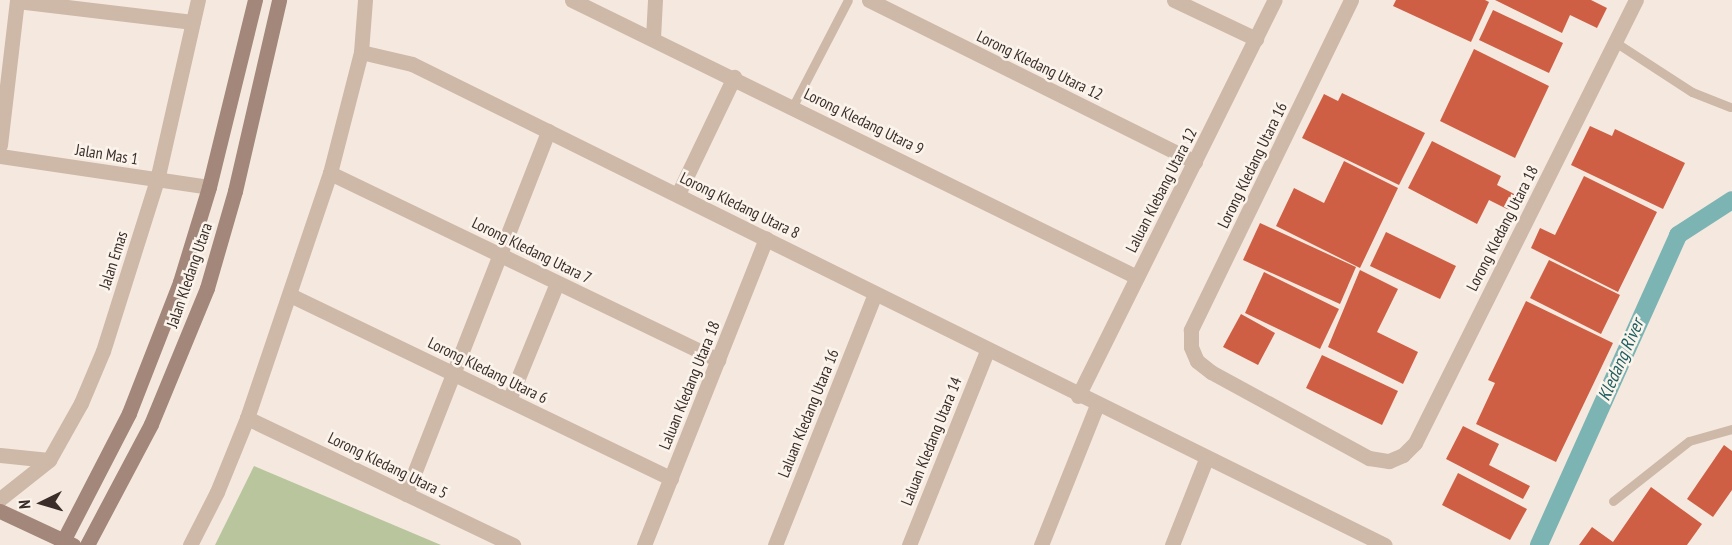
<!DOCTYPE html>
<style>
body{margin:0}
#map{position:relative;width:1732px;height:545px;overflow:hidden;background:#f5e9df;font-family:"PT Sans Narrow",sans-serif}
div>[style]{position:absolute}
.green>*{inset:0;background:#b9c59d}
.canal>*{height:18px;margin:-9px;padding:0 9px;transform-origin:9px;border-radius:9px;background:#7cb4b4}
.building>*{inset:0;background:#ce5f44}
.lane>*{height:9px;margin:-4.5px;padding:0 4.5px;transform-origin:4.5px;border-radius:4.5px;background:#ceb9a9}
.street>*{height:15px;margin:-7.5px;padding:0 7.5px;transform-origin:7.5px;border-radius:7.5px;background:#ceb9a9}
.secondary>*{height:15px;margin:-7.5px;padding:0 7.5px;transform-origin:7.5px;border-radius:7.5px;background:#a2877a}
span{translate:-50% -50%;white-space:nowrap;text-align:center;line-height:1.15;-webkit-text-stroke:5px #fbf4ec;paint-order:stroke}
.street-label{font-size:16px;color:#3b2e2a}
.water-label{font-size:18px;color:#1c5e60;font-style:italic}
.north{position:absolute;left:12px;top:473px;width:60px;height:60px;-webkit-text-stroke:4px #fbf4ec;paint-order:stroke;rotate:265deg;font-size:16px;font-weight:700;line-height:24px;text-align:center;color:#3b2e2a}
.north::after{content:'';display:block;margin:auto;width:21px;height:27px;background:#3b2e2a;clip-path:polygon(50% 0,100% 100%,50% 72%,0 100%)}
</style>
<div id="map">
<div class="green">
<div style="clip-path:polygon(254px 466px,441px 545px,215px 545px)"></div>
</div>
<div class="canal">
<div style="left:1539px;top:545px;width:340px;rotate:-65.8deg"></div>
<div style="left:1678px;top:235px;width:64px;rotate:-32.9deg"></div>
</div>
<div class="building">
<div style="clip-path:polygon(1396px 0,1485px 0,1489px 2px,1471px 42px,1393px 6px)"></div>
<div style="clip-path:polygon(1495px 0,1591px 0,1607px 8px,1597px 28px,1570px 15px,1562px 33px)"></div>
<div style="clip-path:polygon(1493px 10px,1563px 43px,1549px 73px,1479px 40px)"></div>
<div style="clip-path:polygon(1474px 49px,1549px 86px,1515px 158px,1440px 121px)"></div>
<div style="clip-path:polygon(1342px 93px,1425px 133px,1399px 185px,1302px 138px,1324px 94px,1338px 101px)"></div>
<div style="clip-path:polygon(1590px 126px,1612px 136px,1615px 129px,1685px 163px,1663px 209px,1571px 165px)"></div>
<div style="clip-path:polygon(1432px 141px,1501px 176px,1497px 185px,1516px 195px,1509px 210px,1489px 200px,1477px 224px,1408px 188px)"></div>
<div style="clip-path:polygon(1344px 161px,1398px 188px,1360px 268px,1276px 226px,1294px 188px,1324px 203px)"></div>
<div style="clip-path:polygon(1584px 176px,1657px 212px,1618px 292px,1531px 248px,1540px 228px,1555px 235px)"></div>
<div style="clip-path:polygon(1260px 223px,1356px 267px,1340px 304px,1243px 260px)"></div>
<div style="clip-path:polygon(1386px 232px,1456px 266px,1440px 299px,1370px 266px)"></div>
<div style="clip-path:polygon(1549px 260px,1620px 295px,1601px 334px,1530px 298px)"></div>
<div style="clip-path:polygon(1360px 270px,1398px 289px,1377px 332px,1418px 352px,1403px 384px,1328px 347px)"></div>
<div style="clip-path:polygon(1264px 272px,1339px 309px,1320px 349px,1245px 313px)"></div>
<div style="clip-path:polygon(1526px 301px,1613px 343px,1556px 462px,1476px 424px,1495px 383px,1488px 380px)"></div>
<div style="clip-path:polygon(1241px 314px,1275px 333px,1258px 365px,1223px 347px)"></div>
<div style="clip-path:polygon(1322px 355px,1398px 391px,1382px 425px,1306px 388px)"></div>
<div style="clip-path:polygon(1463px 426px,1499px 444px,1489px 465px,1530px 486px,1523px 499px,1446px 459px)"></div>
<div style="clip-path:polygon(1724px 445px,1732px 451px,1732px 490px,1713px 517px,1687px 499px)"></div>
<div style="clip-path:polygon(1458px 473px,1527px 509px,1510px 540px,1442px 505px)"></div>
<div style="clip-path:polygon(1651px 487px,1702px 524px,1687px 545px,1579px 545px,1592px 527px,1613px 542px)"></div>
</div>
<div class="lane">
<div style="left:1615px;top:42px;width:92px;rotate:33deg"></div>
<div style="left:1692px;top:92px;width:41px;rotate:21.5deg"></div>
<div style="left:793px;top:106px;width:119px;rotate:-62.6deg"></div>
<div style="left:1613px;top:501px;width:97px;rotate:-38.3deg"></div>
<div style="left:1689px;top:441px;width:45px;rotate:-15.6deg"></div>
</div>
<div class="street">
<div style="left:572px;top:0;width:629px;rotate:26.12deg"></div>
<div style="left:869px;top:0;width:364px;rotate:26.4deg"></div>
<div style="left:1174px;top:0;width:91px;rotate:25.4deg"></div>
<div style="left:1351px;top:0;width:367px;rotate:115.9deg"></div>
<div style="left:1191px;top:330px;width:17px;rotate:90deg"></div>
<div style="left:1191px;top:347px;width:15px;rotate:67deg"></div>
<div style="left:1197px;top:361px;width:18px;rotate:38deg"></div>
<div style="left:1211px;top:372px;width:180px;rotate:28.6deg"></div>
<div style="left:1369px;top:458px;width:20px;rotate:9deg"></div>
<div style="left:1389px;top:461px;width:15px;rotate:-23deg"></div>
<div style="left:1403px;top:455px;width:17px;rotate:-45deg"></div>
<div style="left:1415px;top:443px;width:495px;rotate:-63.5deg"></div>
<div style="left:17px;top:1px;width:177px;rotate:6.8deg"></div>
<div style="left:653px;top:38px;width:38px;rotate:-87deg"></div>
<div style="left:361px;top:52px;width:52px;rotate:13.2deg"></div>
<div style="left:412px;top:64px;width:1085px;rotate:26.31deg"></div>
<div style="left:0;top:145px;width:146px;rotate:-83.3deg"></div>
<div style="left:0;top:156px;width:211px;rotate:8.4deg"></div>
<div style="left:330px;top:173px;width:431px;rotate:25.7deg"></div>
<div style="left:678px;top:194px;width:130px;rotate:-64.4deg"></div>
<div style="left:290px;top:295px;width:423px;rotate:25.7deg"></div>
<div style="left:1078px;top:396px;width:442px;rotate:-63.6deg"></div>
<div style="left:509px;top:400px;width:126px;rotate:-67.7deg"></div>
<div style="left:247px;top:418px;width:295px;rotate:25.5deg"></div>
<div style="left:0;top:455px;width:49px;rotate:5.8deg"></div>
<div style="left:406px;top:494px;width:390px;rotate:-68.6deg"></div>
<div style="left:0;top:499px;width:63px;rotate:-38.5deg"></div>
<div style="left:49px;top:460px;width:65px;rotate:-60.7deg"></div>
<div style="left:81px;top:403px;width:56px;rotate:-67.1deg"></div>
<div style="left:103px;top:351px;width:179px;rotate:-72.5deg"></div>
<div style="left:157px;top:180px;width:185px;rotate:-77.2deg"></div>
<div style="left:190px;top:545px;width:59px;rotate:-63deg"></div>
<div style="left:217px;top:492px;width:80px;rotate:-67.9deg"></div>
<div style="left:247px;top:418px;width:259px;rotate:-71.3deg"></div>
<div style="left:330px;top:173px;width:125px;rotate:-75.6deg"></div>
<div style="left:361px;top:52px;width:52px;rotate:-85.6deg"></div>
<div style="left:644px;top:545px;width:330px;rotate:-68.3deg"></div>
<div style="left:775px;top:545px;width:270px;rotate:-68.3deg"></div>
<div style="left:909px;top:545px;width:209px;rotate:-68.1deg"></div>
<div style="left:1041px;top:545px;width:151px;rotate:-68.2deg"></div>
<div style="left:1172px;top:545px;width:92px;rotate:-68.4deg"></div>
</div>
<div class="secondary">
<div style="left:0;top:511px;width:81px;rotate:25deg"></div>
<div style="left:61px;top:545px;width:148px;rotate:-62.7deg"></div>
<div style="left:129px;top:413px;width:141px;rotate:-68.7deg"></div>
<div style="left:180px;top:282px;width:99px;rotate:-73deg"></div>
<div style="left:209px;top:187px;width:193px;rotate:-76.2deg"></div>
<div style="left:87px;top:545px;width:137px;rotate:-62.1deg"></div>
<div style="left:151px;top:424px;width:147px;rotate:-67.6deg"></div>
<div style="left:207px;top:288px;width:101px;rotate:-73.9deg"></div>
<div style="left:235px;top:191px;width:196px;rotate:-77deg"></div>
</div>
<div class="street-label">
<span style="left:1040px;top:65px;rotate:26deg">Lorong Kledang Utara 12</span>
<span style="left:864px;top:121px;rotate:26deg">Lorong Kledang Utara 9</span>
<span style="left:107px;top:154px;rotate:9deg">Jalan Mas 1</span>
<span style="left:1252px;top:165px;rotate:-64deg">Lorong Kledang Utara 16</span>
<span style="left:1161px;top:190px;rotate:-63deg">Laluan Klebang Utara 12</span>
<span style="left:740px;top:205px;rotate:26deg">Lorong Kledang Utara 8</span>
<span style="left:1502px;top:228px;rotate:-63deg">Lorong Kledang Utara 18</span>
<span style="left:532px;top:250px;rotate:26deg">Lorong Kledang Utara 7</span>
<span style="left:113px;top:260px;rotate:-72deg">Jalan Emas</span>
<span style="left:189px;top:275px;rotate:-71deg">Jalan Kledang Utara</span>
<span style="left:488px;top:370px;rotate:26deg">Lorong Kledang Utara 6</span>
<span style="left:689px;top:385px;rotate:-68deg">Laluan Kledang Utara 18</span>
<span style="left:808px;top:413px;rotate:-68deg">Laluan Kledang Utara 16</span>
<span style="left:931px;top:441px;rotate:-68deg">Laluan Kledang Utara 14</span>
<span style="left:388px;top:465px;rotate:26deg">Lorong Kledang Utara 5</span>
</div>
<div class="water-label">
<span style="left:1621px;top:360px;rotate:-66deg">Kledang River</span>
</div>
<div class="north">N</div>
</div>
